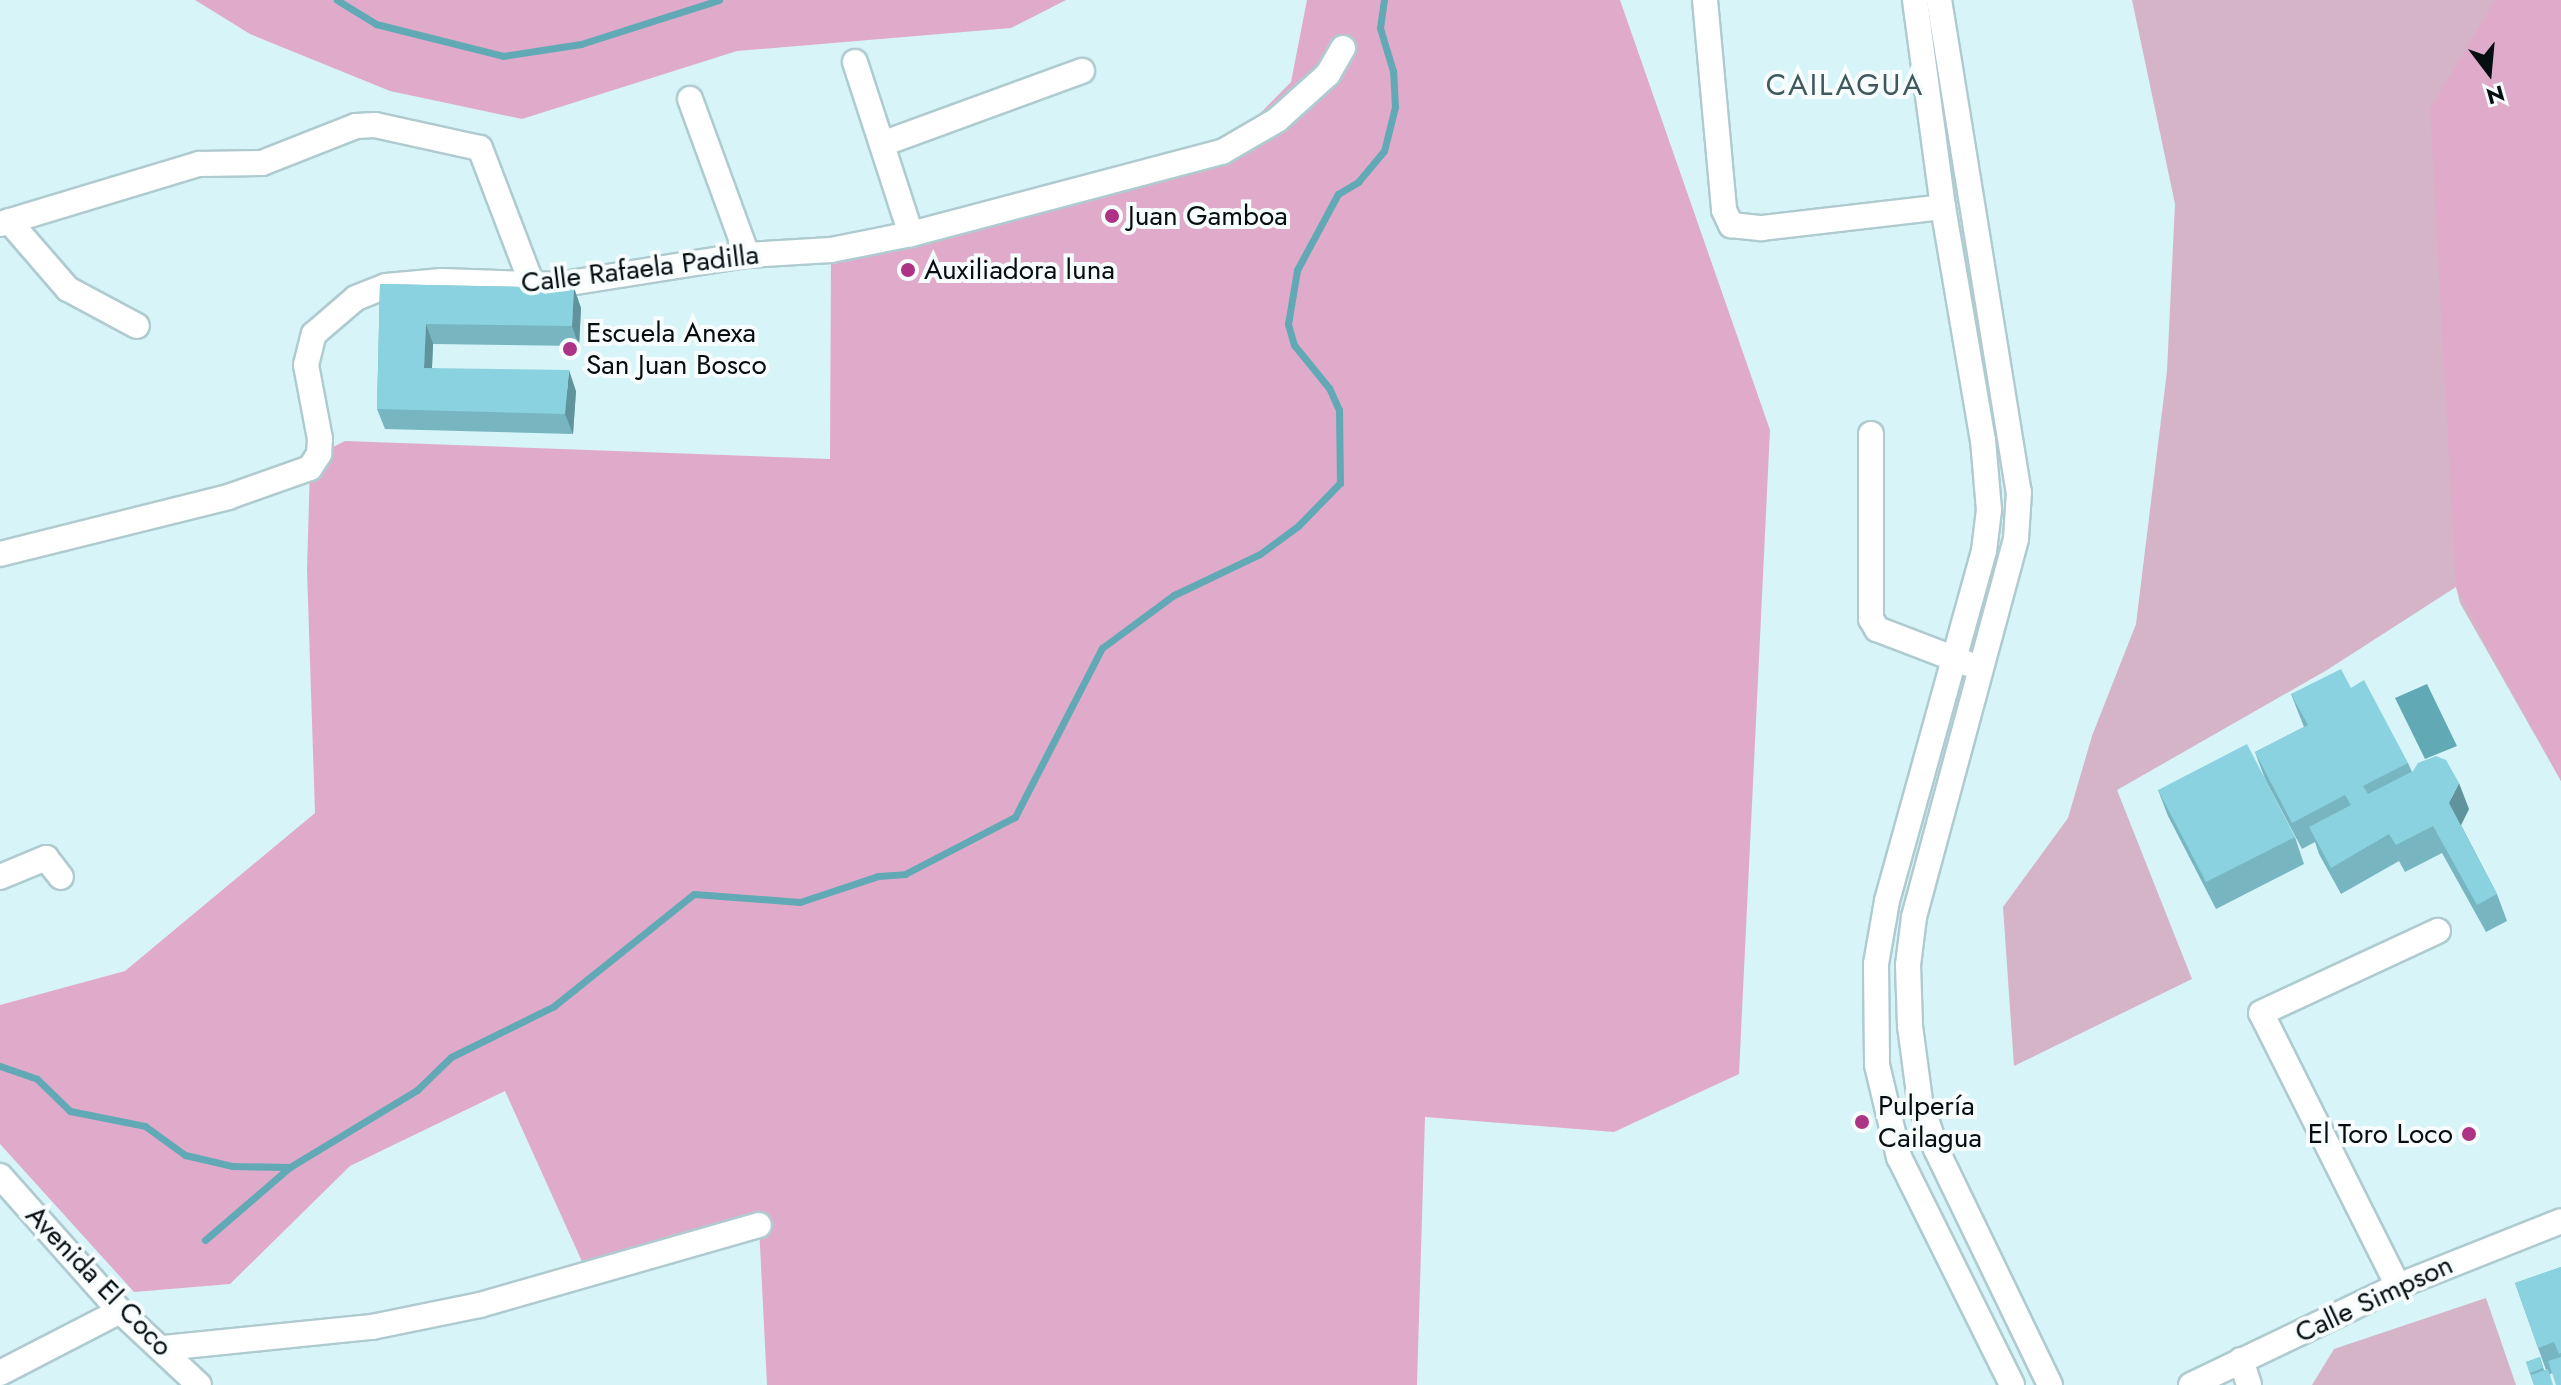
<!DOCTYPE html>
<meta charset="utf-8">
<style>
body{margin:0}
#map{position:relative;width:2561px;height:1385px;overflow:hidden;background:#d7f4f9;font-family:Jost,sans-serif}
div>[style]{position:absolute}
.green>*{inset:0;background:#d5b4c7}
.forest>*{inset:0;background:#e0abca}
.water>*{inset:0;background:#62a9b6}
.stream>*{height:7px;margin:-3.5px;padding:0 3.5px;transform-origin:3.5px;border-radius:3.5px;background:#62a9b6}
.roads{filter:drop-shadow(2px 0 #afcbd0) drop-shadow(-2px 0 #afcbd0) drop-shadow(0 2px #afcbd0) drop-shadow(0 -2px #afcbd0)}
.street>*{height:24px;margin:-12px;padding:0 12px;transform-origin:12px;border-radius:12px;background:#fff}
.wall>*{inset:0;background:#77b5c0}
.shaded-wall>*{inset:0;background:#61939c}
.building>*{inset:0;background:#8ad2df}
.dots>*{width:22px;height:22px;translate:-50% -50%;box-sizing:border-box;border:4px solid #f7fcfd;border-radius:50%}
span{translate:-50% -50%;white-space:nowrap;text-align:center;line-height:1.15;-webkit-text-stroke:8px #f7fcfd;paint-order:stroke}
.poi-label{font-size:28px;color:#050e10}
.left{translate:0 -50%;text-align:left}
.right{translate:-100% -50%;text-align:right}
.street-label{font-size:28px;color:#050e10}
.neighbourhood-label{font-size:30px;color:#40595e;letter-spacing:2px}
.north{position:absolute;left:2449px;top:32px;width:80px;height:80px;-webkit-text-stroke:6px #f7fcfd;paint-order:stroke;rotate:164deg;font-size:22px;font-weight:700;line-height:32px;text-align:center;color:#050e10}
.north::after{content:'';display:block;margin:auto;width:28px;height:36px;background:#050e10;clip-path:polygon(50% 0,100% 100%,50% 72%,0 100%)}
</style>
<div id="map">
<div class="green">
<div style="clip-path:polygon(2132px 0,2561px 0,2561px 781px,2460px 603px,2456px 587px,2327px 670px,2117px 790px,2192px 979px,2014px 1066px,2003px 907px,2068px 818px,2092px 736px,2136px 624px,2167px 371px,2175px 204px)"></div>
<div style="clip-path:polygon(2486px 1298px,2516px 1385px,2312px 1385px,2334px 1349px)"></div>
</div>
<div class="forest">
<div style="clip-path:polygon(195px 0,1066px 0,1011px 28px,737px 51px,522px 119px,390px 91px,250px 34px)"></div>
<div style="clip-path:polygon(1307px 0,1620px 0,1770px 430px,1739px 1074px,1614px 1132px,1425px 1117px,1417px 1385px,767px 1385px,759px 1226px,589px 1277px,505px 1091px,350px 1166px,230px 1284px,134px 1292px,0 1144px,0 1005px,125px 971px,315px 813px,307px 570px,310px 468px,319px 454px,345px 441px,830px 459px,831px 250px,1222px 152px,1291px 82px)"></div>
<div style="clip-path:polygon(2495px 0,2561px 0,2561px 781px,2456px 587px,2430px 109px)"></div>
</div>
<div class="water">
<div style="clip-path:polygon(2427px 684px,2457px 746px,2425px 759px,2395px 698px)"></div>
</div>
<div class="stream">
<div style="left:337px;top:0;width:46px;rotate:31.6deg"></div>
<div style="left:376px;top:24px;width:131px;rotate:14.1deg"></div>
<div style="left:503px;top:56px;width:79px;rotate:-8.7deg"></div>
<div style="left:581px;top:44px;width:145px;rotate:-17.7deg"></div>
<div style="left:0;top:1066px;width:39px;rotate:19deg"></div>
<div style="left:37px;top:1079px;width:46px;rotate:44.1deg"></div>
<div style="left:70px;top:1111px;width:76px;rotate:11.3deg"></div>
<div style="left:145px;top:1126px;width:49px;rotate:35.9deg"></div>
<div style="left:185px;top:1155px;width:48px;rotate:13.2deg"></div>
<div style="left:232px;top:1166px;width:58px;rotate:1deg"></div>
<div style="left:205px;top:1240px;width:112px;rotate:-40.7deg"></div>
<div style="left:290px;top:1167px;width:149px;rotate:-31.2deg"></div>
<div style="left:417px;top:1090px;width:47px;rotate:-44.1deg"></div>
<div style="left:451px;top:1057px;width:115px;rotate:-26.3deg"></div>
<div style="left:554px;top:1006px;width:179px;rotate:-38.7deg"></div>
<div style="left:694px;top:894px;width:106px;rotate:4.3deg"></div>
<div style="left:800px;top:902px;width:82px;rotate:-18.4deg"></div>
<div style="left:878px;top:876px;width:27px;rotate:-4deg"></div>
<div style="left:905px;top:874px;width:124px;rotate:-27.4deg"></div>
<div style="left:1015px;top:817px;width:190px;rotate:-62.8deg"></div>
<div style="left:1102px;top:648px;width:89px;rotate:-36.4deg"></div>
<div style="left:1174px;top:595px;width:95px;rotate:-25.5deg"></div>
<div style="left:1260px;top:554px;width:47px;rotate:-36.4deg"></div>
<div style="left:1298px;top:526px;width:60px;rotate:-45.7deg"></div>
<div style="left:1340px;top:483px;width:73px;rotate:-90.8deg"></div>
<div style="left:1339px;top:410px;width:24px;rotate:-114deg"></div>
<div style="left:1329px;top:388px;width:55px;rotate:-129.1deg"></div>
<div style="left:1294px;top:345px;width:22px;rotate:-106deg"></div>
<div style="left:1288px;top:324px;width:55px;rotate:-80.5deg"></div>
<div style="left:1297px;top:270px;width:86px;rotate:-61.7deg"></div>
<div style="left:1338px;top:194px;width:23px;rotate:-31deg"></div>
<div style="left:1358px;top:182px;width:40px;rotate:-50deg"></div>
<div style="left:1384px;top:151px;width:45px;rotate:-76deg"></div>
<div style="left:1395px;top:107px;width:36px;rotate:-93deg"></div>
<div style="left:1393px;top:71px;width:45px;rotate:-106.8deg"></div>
<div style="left:1380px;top:28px;width:28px;rotate:-82deg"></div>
</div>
<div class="roads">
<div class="street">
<div style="left:1705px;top:0;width:211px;rotate:84.8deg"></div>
<div style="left:1724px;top:210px;width:17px;rotate:65deg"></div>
<div style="left:1731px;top:225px;width:31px;rotate:6deg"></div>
<div style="left:1762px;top:228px;width:182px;rotate:-6.6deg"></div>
<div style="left:1915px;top:0;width:209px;rotate:82.3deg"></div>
<div style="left:1943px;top:207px;width:236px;rotate:80.3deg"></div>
<div style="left:1983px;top:440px;width:70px;rotate:85.1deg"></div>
<div style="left:1989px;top:510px;width:41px;rotate:97deg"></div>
<div style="left:1984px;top:551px;width:363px;rotate:105.5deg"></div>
<div style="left:1887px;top:901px;width:64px;rotate:99.9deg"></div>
<div style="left:1876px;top:964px;width:101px;rotate:89.4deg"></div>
<div style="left:1877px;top:1065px;width:95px;rotate:76.6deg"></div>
<div style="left:1899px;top:1157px;width:254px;rotate:63.6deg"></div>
<div style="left:1939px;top:0;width:498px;rotate:80.8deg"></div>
<div style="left:2019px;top:492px;width:47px;rotate:93.7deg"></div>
<div style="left:2016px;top:539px;width:392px;rotate:105.1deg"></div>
<div style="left:1914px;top:917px;width:48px;rotate:97.1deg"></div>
<div style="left:1908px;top:965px;width:61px;rotate:88.1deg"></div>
<div style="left:1910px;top:1026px;width:76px;rotate:82.4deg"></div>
<div style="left:1920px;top:1101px;width:51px;rotate:71.6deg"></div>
<div style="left:1936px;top:1149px;width:262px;rotate:64.2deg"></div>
<div style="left:855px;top:62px;width:181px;rotate:72deg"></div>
<div style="left:690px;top:99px;width:166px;rotate:69.9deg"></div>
<div style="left:882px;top:144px;width:213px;rotate:-20.1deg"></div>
<div style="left:9px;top:221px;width:90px;rotate:49.1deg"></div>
<div style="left:68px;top:289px;width:78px;rotate:28.2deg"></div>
<div style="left:0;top:224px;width:208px;rotate:-16.8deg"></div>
<div style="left:199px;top:164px;width:63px;rotate:-0.9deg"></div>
<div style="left:262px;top:163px;width:101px;rotate:-21.5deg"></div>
<div style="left:356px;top:126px;width:19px;rotate:-3deg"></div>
<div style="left:375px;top:125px;width:107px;rotate:12.4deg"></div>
<div style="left:480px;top:148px;width:149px;rotate:69.1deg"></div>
<div style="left:1871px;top:434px;width:185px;rotate:90deg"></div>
<div style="left:1871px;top:619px;width:12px;rotate:59deg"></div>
<div style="left:1877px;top:629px;width:97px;rotate:21deg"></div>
<div style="left:0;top:554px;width:235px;rotate:-14deg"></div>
<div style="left:228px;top:497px;width:87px;rotate:-19.5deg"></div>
<div style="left:310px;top:468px;width:17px;rotate:-57deg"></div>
<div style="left:319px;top:454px;width:15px;rotate:-86deg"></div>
<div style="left:320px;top:439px;width:75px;rotate:-100.7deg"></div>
<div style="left:306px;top:365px;width:32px;rotate:-76deg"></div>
<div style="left:314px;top:334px;width:55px;rotate:-40.6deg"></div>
<div style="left:356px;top:298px;width:32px;rotate:-22deg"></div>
<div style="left:386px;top:286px;width:56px;rotate:-5.1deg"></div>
<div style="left:442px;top:281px;width:115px;rotate:2deg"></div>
<div style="left:557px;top:285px;width:192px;rotate:-9deg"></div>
<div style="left:747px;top:255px;width:84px;rotate:-3.4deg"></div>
<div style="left:831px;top:250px;width:82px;rotate:-11.3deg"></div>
<div style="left:911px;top:234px;width:322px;rotate:-14.8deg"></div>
<div style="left:1222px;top:152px;width:64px;rotate:-30.2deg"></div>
<div style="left:1277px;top:120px;width:69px;rotate:-42deg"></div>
<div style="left:1328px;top:74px;width:30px;rotate:-60deg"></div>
<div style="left:0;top:877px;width:50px;rotate:-22.4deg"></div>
<div style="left:46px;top:858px;width:24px;rotate:52deg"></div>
<div style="left:0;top:1176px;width:181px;rotate:48.4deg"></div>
<div style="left:120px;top:1311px;width:108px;rotate:43.1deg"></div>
<div style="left:2398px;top:1286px;width:305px;rotate:-116.6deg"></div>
<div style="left:2261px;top:1013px;width:195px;rotate:-24.9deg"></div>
<div style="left:164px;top:1348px;width:209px;rotate:-5.8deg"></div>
<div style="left:372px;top:1327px;width:110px;rotate:-11.5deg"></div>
<div style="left:480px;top:1305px;width:290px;rotate:-16deg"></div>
<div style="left:2241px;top:1360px;width:26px;rotate:72deg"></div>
<div style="left:0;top:1373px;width:135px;rotate:-27.3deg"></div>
<div style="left:2191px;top:1385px;width:229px;rotate:-25.6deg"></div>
<div style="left:2398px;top:1286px;width:175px;rotate:-21.7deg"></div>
</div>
</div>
<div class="wall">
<div style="clip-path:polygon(380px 284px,574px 288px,581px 308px,579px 346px,433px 344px,432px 368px,576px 391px,573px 434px,385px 429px,377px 409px)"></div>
<div style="clip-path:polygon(2351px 688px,2408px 763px,2412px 772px,2469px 809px,2461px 825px,2497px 894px,2507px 921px,2486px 932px,2442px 853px,2405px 872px,2399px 861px,2341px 894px,2319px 854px,2315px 842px,2302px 849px,2265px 779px,2255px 752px,2304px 727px,2291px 694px)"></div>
<div style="clip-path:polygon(2158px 790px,2295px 837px,2304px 864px,2216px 909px,2168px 816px)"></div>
<div style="clip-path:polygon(2561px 1267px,2561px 1385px,2552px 1373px,2534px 1385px,2526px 1362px,2540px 1357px,2544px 1370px,2546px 1370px,2515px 1283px)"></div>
</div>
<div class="shaded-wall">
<div style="clip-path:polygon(574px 288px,581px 308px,579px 346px,572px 326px)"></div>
<div style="clip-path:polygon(426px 324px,433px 344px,431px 388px,424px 368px)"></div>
<div style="clip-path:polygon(569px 370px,576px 391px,573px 434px,565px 414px)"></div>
<div style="clip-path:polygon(2459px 783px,2469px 809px,2459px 829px,2449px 803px)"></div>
</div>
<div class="building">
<div style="clip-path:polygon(380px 284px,574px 288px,572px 326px,426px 324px,424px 368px,569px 370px,565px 414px,377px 409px)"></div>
<div style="clip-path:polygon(2341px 669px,2351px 688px,2364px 680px,2408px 763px,2363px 786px,2368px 794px,2413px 771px,2418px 763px,2436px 756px,2446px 760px,2459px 783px,2449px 803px,2497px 894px,2477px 905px,2433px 826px,2396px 845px,2389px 834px,2331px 868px,2309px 827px,2351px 805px,2345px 795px,2292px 823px,2255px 752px,2308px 725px,2291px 694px)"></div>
<div style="clip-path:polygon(2247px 744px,2295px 837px,2206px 882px,2158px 790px)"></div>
<div style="clip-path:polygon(2561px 1267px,2561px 1353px,2559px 1354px,2554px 1342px,2538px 1348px,2515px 1283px)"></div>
<div style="clip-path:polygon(2540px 1357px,2543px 1368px,2530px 1373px,2526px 1362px)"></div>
<div style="clip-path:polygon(2561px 1357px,2561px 1385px,2556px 1385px,2548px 1361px)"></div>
<div style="clip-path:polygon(2548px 1369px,2553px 1385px,2534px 1385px,2531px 1375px)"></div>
</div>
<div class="dots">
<div style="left:1112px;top:216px;background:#ad3387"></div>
<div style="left:908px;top:270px;background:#ad3387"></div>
<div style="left:570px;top:349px;background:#ad3387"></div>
<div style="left:1862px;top:1122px;background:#ad3387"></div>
<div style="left:2469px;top:1134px;background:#ad3387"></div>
</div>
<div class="poi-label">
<span class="left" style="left:1128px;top:216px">Juan Gamboa</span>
<span class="left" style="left:924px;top:270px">Auxiliadora luna</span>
<span class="left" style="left:586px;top:349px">Escuela Anexa<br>San Juan Bosco</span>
<span class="left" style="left:1878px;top:1122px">Pulpería<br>Cailagua</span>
<span class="right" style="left:2453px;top:1134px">El Toro Loco</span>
</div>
<div class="street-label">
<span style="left:640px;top:269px;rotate:-7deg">Calle Rafaela Padilla</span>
<span style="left:99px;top:1281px;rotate:46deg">Avenida El Coco</span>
<span style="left:2374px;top:1299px;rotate:-25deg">Calle Simpson</span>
</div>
<div class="neighbourhood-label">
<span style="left:1845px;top:85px">CAILAGUA</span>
</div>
<div class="north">N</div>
</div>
